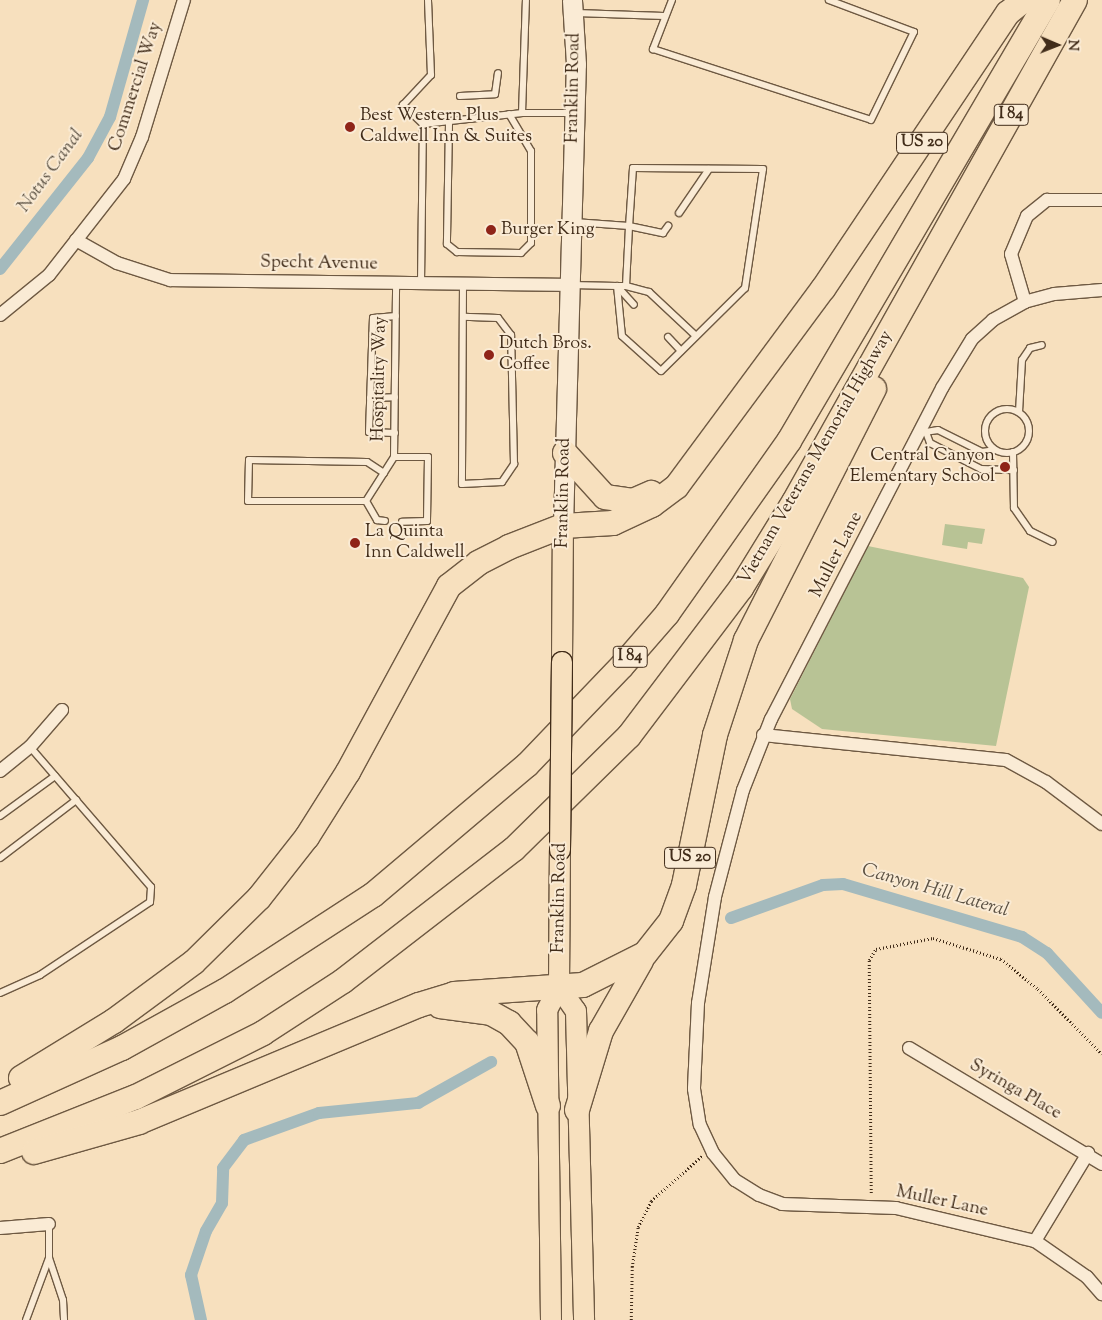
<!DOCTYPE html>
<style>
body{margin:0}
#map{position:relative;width:1102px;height:1320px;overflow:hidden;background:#f7e0be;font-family:"Sorts Mill Goudy",serif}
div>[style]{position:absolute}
.green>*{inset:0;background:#b8c395}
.canal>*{height:12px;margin:-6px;padding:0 6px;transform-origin:6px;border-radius:6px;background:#a4babd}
.path>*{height:2.5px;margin-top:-1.25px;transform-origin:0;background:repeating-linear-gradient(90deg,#412c19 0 1px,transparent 0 3.5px)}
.roads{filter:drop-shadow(1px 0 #6e5942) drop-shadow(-1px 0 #6e5942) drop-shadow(0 1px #6e5942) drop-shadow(0 -1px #6e5942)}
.service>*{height:6px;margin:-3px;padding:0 3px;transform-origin:3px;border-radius:3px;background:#faebd5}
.service>.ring{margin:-3px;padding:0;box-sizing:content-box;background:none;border:6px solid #faebd5;border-radius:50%}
.minor>*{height:12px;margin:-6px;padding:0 6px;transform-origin:6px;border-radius:6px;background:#faebd5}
.secondary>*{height:19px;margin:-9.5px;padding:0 9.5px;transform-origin:9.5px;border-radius:9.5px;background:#faebd5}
.primary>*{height:20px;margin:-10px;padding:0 10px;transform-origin:10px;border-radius:10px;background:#f7e0be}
.motorway>*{height:24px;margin:-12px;padding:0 12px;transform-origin:12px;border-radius:12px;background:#f7e0be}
.bridges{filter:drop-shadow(1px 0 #412c19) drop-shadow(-1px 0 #412c19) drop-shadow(0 1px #412c19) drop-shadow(0 -1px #412c19)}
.primary-bridge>*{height:20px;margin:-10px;padding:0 10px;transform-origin:10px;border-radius:10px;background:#f7e0be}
.dots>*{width:14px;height:14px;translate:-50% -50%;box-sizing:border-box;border:2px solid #faebd5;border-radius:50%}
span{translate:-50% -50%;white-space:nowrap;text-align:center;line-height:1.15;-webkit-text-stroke:4px #faebd5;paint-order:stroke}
.shield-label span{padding:1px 4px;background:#faebd5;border:1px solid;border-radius:4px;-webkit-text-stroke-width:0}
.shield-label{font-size:16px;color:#412c19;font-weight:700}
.street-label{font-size:18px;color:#412c19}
.poi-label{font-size:18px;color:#412c19}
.left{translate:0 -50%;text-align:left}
.right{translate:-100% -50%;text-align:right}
.water-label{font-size:19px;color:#5a5042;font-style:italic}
.north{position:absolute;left:1032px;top:20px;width:50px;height:50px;-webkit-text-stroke:4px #faebd5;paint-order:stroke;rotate:91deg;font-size:14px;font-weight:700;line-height:20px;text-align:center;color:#412c19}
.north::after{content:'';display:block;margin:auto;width:18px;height:22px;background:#412c19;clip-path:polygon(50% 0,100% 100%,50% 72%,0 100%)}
</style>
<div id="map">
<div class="green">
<div style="clip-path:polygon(945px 524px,985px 529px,982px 544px,968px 542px,967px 549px,942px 545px)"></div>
<div style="clip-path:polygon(868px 546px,1023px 578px,1029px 587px,996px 746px,822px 729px,792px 709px,790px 699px)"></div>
</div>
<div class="canal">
<div style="left:0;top:269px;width:142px;rotate:-51.6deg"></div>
<div style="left:88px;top:158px;width:47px;rotate:-61.8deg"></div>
<div style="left:110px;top:117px;width:122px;rotate:-74.2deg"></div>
<div style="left:731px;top:918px;width:98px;rotate:-19.7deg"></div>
<div style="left:823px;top:885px;width:20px;rotate:-3deg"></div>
<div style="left:843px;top:884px;width:187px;rotate:16.5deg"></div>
<div style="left:1022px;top:937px;width:30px;rotate:33deg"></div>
<div style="left:1047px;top:953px;width:81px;rotate:47.5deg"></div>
<div style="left:201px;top:1320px;width:46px;rotate:-102.5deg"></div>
<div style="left:191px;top:1275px;width:46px;rotate:-71.2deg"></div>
<div style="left:206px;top:1231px;width:32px;rotate:-60deg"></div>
<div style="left:222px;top:1203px;width:35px;rotate:-88deg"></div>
<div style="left:223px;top:1168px;width:35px;rotate:-53deg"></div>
<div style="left:244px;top:1140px;width:80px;rotate:-19.8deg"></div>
<div style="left:319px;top:1113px;width:100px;rotate:-5.8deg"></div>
<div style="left:418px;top:1103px;width:84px;rotate:-29.3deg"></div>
</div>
<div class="path">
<div style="left:871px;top:1193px;width:233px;rotate:-90.5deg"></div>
<div style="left:869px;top:960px;width:13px;rotate:-58deg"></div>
<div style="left:876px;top:949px;width:58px;rotate:-10.9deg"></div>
<div style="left:933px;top:938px;width:71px;rotate:17.2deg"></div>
<div style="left:1001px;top:959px;width:48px;rotate:39deg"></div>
<div style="left:1038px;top:989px;width:91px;rotate:45.4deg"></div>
<div style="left:631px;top:1320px;width:53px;rotate:-88.9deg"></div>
<div style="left:632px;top:1267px;width:40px;rotate:-81.5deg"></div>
<div style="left:638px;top:1227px;width:29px;rotate:-63deg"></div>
<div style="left:651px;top:1201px;width:68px;rotate:-41.4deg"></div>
</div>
<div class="roads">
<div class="service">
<div style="left:672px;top:0;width:53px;rotate:111.2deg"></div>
<div style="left:653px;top:49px;width:229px;rotate:18deg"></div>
<div style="left:871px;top:120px;width:98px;rotate:-64deg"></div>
<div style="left:914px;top:32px;width:91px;rotate:-159.4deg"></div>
<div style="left:576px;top:13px;width:88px;rotate:2deg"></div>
<div style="left:460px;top:96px;width:35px;rotate:-3deg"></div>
<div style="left:495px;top:94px;width:21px;rotate:-82deg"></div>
<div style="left:522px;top:113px;width:113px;rotate:-88deg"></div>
<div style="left:423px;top:124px;width:28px;rotate:-136deg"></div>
<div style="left:403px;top:105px;width:41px;rotate:-47deg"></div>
<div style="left:431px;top:75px;width:75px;rotate:-92.3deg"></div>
<div style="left:449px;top:124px;width:120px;rotate:91deg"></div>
<div style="left:447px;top:244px;width:13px;rotate:39deg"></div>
<div style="left:457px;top:252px;width:64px;rotate:0.9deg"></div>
<div style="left:521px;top:253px;width:14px;rotate:-45deg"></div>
<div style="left:531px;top:243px;width:92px;rotate:-90deg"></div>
<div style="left:531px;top:151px;width:43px;rotate:-120.7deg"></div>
<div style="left:679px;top:213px;width:53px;rotate:-55.7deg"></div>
<div style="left:421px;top:283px;width:159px;rotate:-89.3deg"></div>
<div style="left:423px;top:124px;width:100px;rotate:-6.3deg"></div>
<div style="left:522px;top:113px;width:52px"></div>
<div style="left:463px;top:283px;width:201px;rotate:90.3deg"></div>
<div style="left:462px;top:484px;width:40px;rotate:-2.9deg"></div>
<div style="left:502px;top:482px;width:22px;rotate:-56deg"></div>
<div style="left:514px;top:464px;width:129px;rotate:-91.3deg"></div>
<div style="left:511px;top:335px;width:21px;rotate:-127deg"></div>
<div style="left:498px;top:318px;width:35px;rotate:-178deg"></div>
<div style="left:571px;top:285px;width:46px;rotate:1.2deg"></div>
<div style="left:617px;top:286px;width:50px;rotate:84.3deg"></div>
<div style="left:622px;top:336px;width:52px;rotate:41.9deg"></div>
<div style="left:661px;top:371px;width:118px;rotate:-44.7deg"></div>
<div style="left:745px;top:288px;width:120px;rotate:-81.4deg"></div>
<div style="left:763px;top:169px;width:130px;rotate:-179.6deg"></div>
<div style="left:633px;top:168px;width:58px;rotate:93.9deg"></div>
<div style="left:629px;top:226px;width:55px;rotate:-175.8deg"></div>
<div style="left:617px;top:286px;width:9px"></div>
<div style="left:626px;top:286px;width:60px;rotate:-87.1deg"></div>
<div style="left:629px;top:226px;width:35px;rotate:12deg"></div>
<div style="left:663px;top:233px;width:9px;rotate:-54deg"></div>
<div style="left:617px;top:286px;width:25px;rotate:48deg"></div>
<div style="left:626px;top:286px;width:24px;rotate:15deg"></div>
<div style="left:649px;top:292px;width:64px;rotate:43.1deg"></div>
<div style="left:668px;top:337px;width:19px;rotate:47deg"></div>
<div style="left:370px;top:398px;width:25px;rotate:-2deg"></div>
<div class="ring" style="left:985px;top:409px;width:38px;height:38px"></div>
<div style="left:1019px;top:412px;width:52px;rotate:-86.7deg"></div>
<div style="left:1022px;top:360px;width:14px;rotate:-56deg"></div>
<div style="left:1030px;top:348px;width:12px;rotate:-14deg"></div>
<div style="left:395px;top:433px;width:26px;rotate:-178deg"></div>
<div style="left:369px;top:432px;width:114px;rotate:-88deg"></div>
<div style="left:373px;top:318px;width:23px;rotate:-5deg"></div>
<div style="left:995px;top:450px;width:13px;rotate:171deg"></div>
<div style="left:982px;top:452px;width:49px;rotate:-153.4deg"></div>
<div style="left:938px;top:430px;width:12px;rotate:171deg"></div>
<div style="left:926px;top:432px;width:12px;rotate:70deg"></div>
<div style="left:930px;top:443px;width:57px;rotate:27deg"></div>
<div style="left:981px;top:469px;width:33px;rotate:2deg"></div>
<div style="left:1013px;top:452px;width:56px;rotate:89deg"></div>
<div style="left:1014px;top:508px;width:28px;rotate:55deg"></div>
<div style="left:1030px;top:531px;width:25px;rotate:26deg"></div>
<div style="left:394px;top:457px;width:34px"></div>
<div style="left:428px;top:457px;width:64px;rotate:90.9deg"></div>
<div style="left:427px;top:521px;width:25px;rotate:178deg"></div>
<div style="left:384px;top:473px;width:20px;rotate:-147deg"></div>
<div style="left:367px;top:462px;width:118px;rotate:-179deg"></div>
<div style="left:249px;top:460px;width:41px;rotate:91.4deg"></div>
<div style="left:248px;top:501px;width:118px"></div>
<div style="left:366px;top:501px;width:52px;rotate:-57.5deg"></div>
<div style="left:394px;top:457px;width:175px;rotate:-89.3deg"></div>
<div style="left:366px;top:501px;width:22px;rotate:60deg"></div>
<div style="left:377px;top:520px;width:8px;rotate:7deg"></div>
<div style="left:0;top:816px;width:68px;rotate:-36deg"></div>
<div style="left:0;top:858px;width:96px;rotate:-37.3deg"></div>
<div style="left:0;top:993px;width:44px;rotate:-24.2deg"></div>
<div style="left:40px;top:975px;width:132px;rotate:-33.6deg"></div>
<div style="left:150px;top:902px;width:15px;rotate:-86deg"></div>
<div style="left:151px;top:887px;width:185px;rotate:-130.8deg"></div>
<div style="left:49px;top:1258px;width:44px;rotate:71.6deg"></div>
<div style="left:63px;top:1300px;width:20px;rotate:87deg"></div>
<div style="left:26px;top:1320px;width:66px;rotate:-69.6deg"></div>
<div style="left:49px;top:1258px;width:34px;rotate:-90deg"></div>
</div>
<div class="minor">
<div style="left:76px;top:240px;width:47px;rotate:29.3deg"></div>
<div style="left:117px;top:263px;width:56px;rotate:17.8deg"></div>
<div style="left:170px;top:280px;width:400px;rotate:0.7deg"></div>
<div style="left:1102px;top:290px;width:48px;rotate:175.2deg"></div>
<div style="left:1054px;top:294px;width:30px;rotate:165deg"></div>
<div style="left:1025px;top:302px;width:37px;rotate:151deg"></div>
<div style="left:993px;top:320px;width:28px;rotate:138deg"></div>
<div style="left:972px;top:339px;width:57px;rotate:121.5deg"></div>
<div style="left:942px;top:388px;width:373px;rotate:117.3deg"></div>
<div style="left:771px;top:719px;width:76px;rotate:111.5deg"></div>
<div style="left:743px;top:790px;width:111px;rotate:104.7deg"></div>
<div style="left:715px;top:897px;width:107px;rotate:99.1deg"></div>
<div style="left:698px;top:1003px;width:86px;rotate:92.7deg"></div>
<div style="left:694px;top:1089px;width:36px;rotate:81deg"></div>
<div style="left:700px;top:1125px;width:31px;rotate:65deg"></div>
<div style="left:713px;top:1153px;width:35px;rotate:51deg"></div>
<div style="left:735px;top:1180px;width:28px;rotate:32deg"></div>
<div style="left:759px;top:1195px;width:25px;rotate:21deg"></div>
<div style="left:782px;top:1204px;width:114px;rotate:2deg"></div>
<div style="left:896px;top:1208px;width:143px;rotate:13.4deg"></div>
<div style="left:1035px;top:1241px;width:63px;rotate:34.7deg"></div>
<div style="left:1087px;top:1277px;width:23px;rotate:49deg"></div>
<div style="left:1025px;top:302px;width:50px;rotate:-106.3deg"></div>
<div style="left:1011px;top:254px;width:41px;rotate:-67.2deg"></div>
<div style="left:1027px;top:216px;width:26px;rotate:-39deg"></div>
<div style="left:1047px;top:200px;width:55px"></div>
<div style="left:0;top:315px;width:63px;rotate:-39.2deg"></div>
<div style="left:49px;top:275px;width:122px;rotate:-52deg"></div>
<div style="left:124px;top:179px;width:46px;rotate:-66.8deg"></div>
<div style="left:142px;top:137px;width:143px;rotate:-73deg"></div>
<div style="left:763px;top:735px;width:244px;rotate:5.9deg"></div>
<div style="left:1006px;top:760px;width:46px;rotate:28.8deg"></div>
<div style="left:1046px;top:782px;width:70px;rotate:36.9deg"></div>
<div style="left:0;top:771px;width:38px;rotate:-39deg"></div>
<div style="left:30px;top:747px;width:49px;rotate:-49.1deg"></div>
<div style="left:909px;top:1048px;width:225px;rotate:31deg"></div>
<div style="left:0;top:1228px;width:49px;rotate:-4.7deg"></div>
<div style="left:1035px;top:1241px;width:103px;rotate:-58.9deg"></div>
</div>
<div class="secondary">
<div style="left:563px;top:526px;width:462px;rotate:-88.4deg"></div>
<div style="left:576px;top:64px;width:64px;rotate:-93.6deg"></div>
</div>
<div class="primary">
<div style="left:562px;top:662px;width:136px;rotate:-89.6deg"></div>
<div style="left:559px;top:987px;width:29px;rotate:55deg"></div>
<div style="left:576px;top:1011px;width:309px;rotate:88.5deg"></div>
<div style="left:551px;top:1320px;width:310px;rotate:-90.7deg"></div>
<div style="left:547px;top:1010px;width:26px;rotate:-62deg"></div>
<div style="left:559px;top:987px;width:137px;rotate:-89.6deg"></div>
</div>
<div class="motorway">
<div style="left:565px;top:453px;width:59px;rotate:47.7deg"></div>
<div style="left:605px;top:497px;width:28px;rotate:8deg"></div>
<div style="left:633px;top:501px;width:20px;rotate:-24deg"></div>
<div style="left:440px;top:1006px;width:51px;rotate:7.8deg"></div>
<div style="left:491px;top:1013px;width:21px;rotate:29deg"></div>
<div style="left:509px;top:1023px;width:26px;rotate:47deg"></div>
<div style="left:527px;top:1042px;width:67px;rotate:71.8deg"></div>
<div style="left:21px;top:1078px;width:109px;rotate:-31.5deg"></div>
<div style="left:114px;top:1021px;width:99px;rotate:-36.4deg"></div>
<div style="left:194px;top:962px;width:91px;rotate:-44.6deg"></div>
<div style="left:259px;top:898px;width:78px;rotate:-51.8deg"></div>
<div style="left:307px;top:837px;width:77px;rotate:-57.8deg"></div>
<div style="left:348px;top:772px;width:212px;rotate:-61.5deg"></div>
<div style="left:449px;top:586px;width:37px;rotate:-38deg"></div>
<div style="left:478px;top:563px;width:35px;rotate:-27deg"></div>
<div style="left:509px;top:547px;width:58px;rotate:-21.3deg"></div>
<div style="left:563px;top:526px;width:50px;rotate:-3.4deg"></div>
<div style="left:613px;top:523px;width:43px;rotate:-24.8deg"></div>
<div style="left:652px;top:505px;width:31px;rotate:-37deg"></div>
<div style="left:677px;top:486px;width:245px;rotate:-53.5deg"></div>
<div style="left:823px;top:289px;width:332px;rotate:-56.2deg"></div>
<div style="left:1008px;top:13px;width:21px;rotate:-39deg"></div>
<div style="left:0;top:1103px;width:134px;rotate:-24.3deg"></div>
<div style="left:122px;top:1048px;width:118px;rotate:-29deg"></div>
<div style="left:225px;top:991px;width:176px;rotate:-33deg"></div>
<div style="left:373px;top:895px;width:202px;rotate:-40.2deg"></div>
<div style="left:527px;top:765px;width:137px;rotate:-46.2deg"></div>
<div style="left:622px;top:666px;width:69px;rotate:-49.1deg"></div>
<div style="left:667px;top:614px;width:212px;rotate:-54.8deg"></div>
<div style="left:789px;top:441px;width:511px;rotate:-59.57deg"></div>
<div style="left:577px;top:1110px;width:83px;rotate:-73.1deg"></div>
<div style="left:601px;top:1031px;width:81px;rotate:-60.3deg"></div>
<div style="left:0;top:1151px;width:146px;rotate:-21.7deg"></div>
<div style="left:136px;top:1097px;width:142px;rotate:-26.7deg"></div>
<div style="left:263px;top:1033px;width:95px;rotate:-33deg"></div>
<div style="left:343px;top:981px;width:216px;rotate:-37.7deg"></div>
<div style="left:514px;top:849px;width:161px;rotate:-44.5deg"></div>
<div style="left:629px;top:736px;width:186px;rotate:-52.9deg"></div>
<div style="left:741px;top:588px;width:101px;rotate:-58.4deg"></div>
<div style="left:794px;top:502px;width:575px;rotate:-60.76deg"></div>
<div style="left:34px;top:1152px;width:109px;rotate:-15.9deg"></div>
<div style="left:139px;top:1122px;width:303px;rotate:-22.7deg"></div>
<div style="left:419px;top:1005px;width:37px;rotate:-17deg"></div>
<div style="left:454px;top:994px;width:129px;rotate:-4deg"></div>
<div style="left:583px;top:985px;width:69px;rotate:-26.6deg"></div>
<div style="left:645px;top:954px;width:42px;rotate:-51.8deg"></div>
<div style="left:671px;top:921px;width:38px;rotate:-70deg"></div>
<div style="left:684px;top:885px;width:153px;rotate:-78.3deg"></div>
<div style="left:715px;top:735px;width:100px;rotate:-71.9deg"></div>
<div style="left:746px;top:640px;width:282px;rotate:-63deg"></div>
</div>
</div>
<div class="bridges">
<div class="primary-bridge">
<div style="left:560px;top:850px;width:188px;rotate:-89.4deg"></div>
</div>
</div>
<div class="dots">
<div style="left:350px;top:127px;background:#8f2418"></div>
<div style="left:491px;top:230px;background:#8f2418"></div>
<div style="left:489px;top:355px;background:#8f2418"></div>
<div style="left:1005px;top:467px;background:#8f2418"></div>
<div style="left:355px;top:543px;background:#8f2418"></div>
</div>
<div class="shield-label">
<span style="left:1011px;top:115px">I 84</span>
<span style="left:922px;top:143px">US 20</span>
<span style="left:630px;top:657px">I 84</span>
<span style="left:690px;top:858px">US 20</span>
</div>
<div class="street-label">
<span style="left:136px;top:87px;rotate:-72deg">Commercial Way</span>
<span style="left:574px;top:88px;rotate:-89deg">Franklin Road</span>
<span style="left:319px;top:264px;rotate:1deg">Specht Avenue</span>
<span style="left:380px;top:379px;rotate:-89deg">Hospitality Way</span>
<span style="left:816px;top:458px;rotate:-60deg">Vietnam Veterans Memorial Highway</span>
<span style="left:564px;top:493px;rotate:-89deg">Franklin Road</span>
<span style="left:837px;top:555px;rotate:-63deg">Muller Lane</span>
<span style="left:560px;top:898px;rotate:-89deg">Franklin Road</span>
<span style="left:1015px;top:1090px;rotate:30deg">Syringa Place</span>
<span style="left:942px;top:1202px;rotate:12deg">Muller Lane</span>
</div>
<div class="poi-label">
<span class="left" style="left:360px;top:127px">Best Western Plus<br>Caldwell Inn &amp; Suites</span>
<span class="left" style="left:501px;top:230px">Burger King</span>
<span class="left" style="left:499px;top:355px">Dutch Bros.<br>Coffee</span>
<span class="right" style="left:995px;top:467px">Central Canyon<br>Elementary School</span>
<span class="left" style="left:365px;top:543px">La Quinta<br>Inn Caldwell</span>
</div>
<div class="water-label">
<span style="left:51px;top:171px;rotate:-54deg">Notus Canal</span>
<span style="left:935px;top:891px;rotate:16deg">Canyon Hill Lateral</span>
</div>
<div class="north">N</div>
</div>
